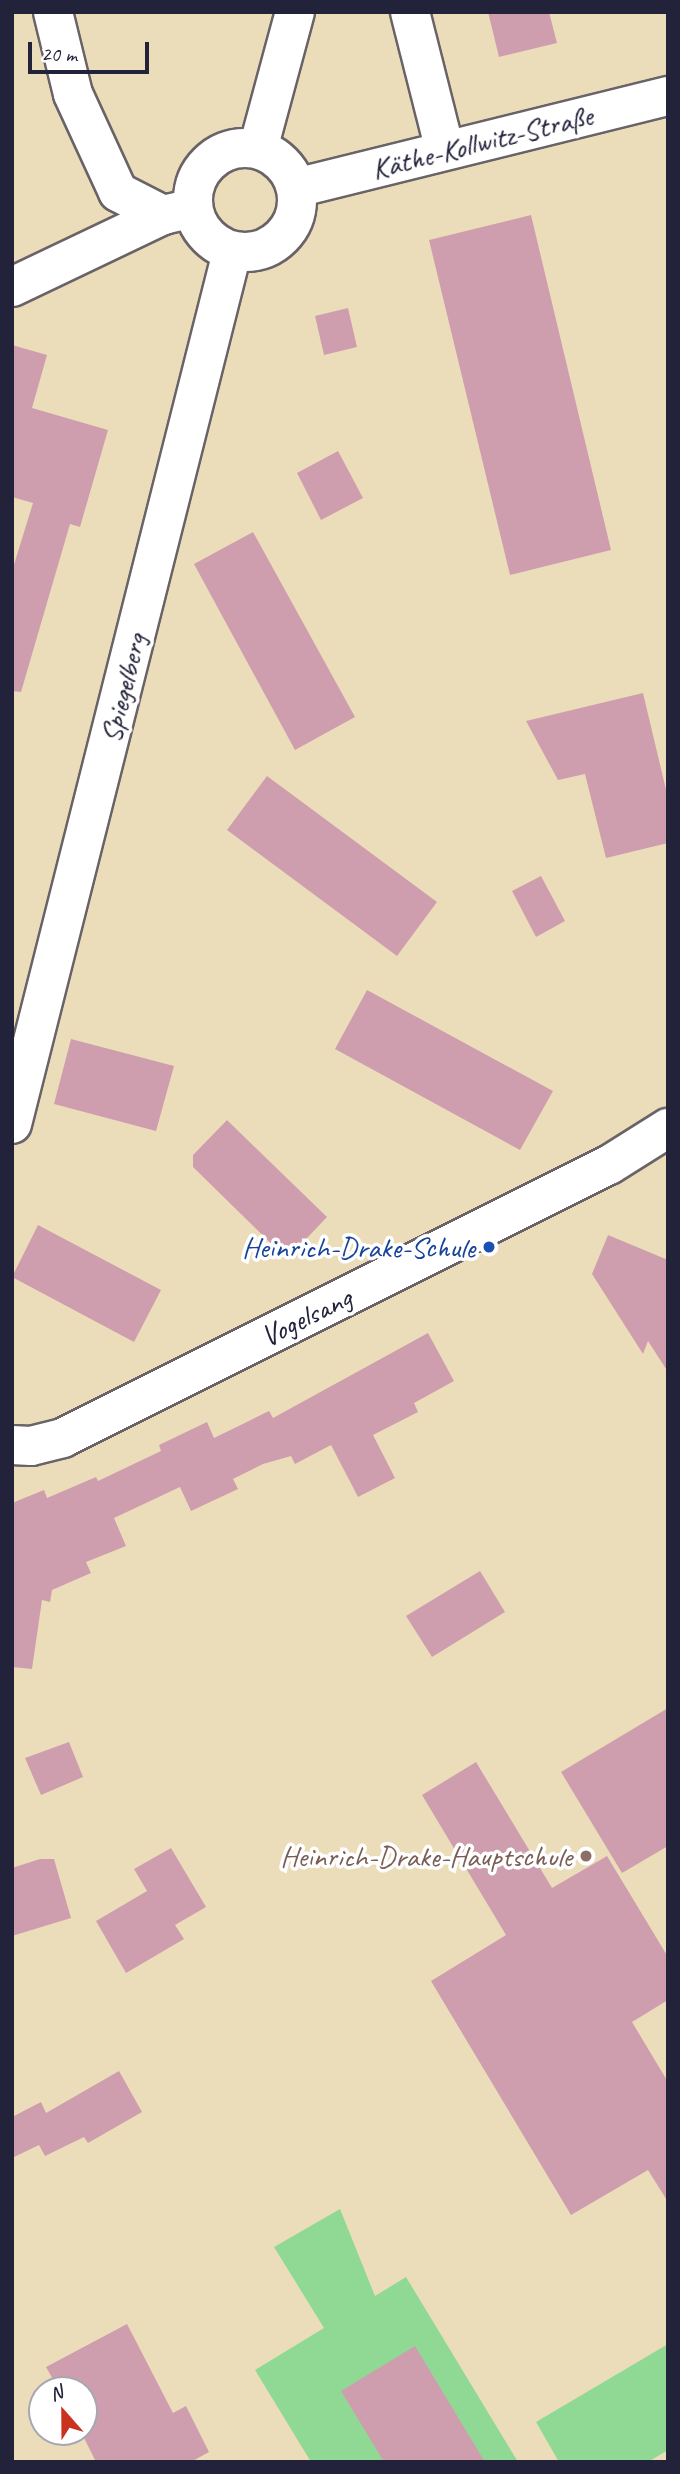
<!DOCTYPE html>
<meta charset="utf-8">
<style>
body{margin:0}
#map{position:relative;width:680px;height:2474px;overflow:hidden;background:#ecddba;font-family:Caveat,sans-serif}
div>[style]{position:absolute}
.green>*{inset:0;background:#90d995}
.building>*{inset:0;background:#ce9eaf}
.roads{filter:drop-shadow(2px 0 #696367) drop-shadow(-2px 0 #696367) drop-shadow(0 2px #696367) drop-shadow(0 -2px #696367)}
.street>*{height:38px;margin:-19px;padding:0 19px;transform-origin:19px;border-radius:19px;background:#fff}
.street>.ring{margin:-19px;padding:0;box-sizing:content-box;background:none;border:38px solid #fff;border-radius:50%}
.dots>*{width:19px;height:19px;translate:-50% -50%;box-sizing:border-box;border:4px solid #fff;border-radius:50%}
span{translate:-50% -50%;white-space:nowrap;text-align:center;line-height:1.15;-webkit-text-stroke:7px #fff;paint-order:stroke}
.street-label{font-size:30px;color:#22223b}
.transit-label{font-size:30px;color:#164399}
.right{translate:-100% -50%;text-align:right}
.education-label{font-size:30px;color:#785e54}
.frame{position:absolute;inset:0;border:14px solid #22223b;pointer-events:none}
.north{position:absolute;left:28px;top:2376px;width:70px;height:70px;box-sizing:border-box;background:#fff;border:2px solid #a7a7b1;border-radius:50%;rotate:339deg;font-size:19px;font-weight:700;line-height:28px;text-align:center;color:#22223b}
.north::after{content:'';display:block;margin:auto;width:24px;height:32px;background:#c8321e;clip-path:polygon(50% 0,100% 100%,50% 72%,0 100%)}
.scale{position:absolute;left:28px;top:42px;width:121px;height:32px;box-sizing:border-box;border:4px solid #22223b;border-top:0;padding-left:9px;font-size:21px;line-height:24px;white-space:nowrap;color:#22223b;-webkit-text-stroke:5px #fff;paint-order:stroke}
</style>
<div id="map">
<div class="green">
<div style="clip-path:polygon(340px 2209px,375px 2296px,406px 2277px,518px 2462px,311px 2462px,255px 2370px,324px 2328px,274px 2247px)"></div>
<div style="clip-path:polygon(668px 2344px,668px 2450px,648px 2462px,559px 2462px,536px 2422px)"></div>
</div>
<div class="building">
<div style="clip-path:polygon(488px 12px,549px 12px,557px 43px,499px 57px)"></div>
<div style="clip-path:polygon(531px 215px,611px 550px,510px 575px,429px 240px)"></div>
<div style="clip-path:polygon(348px 308px,357px 347px,324px 355px,315px 316px)"></div>
<div style="clip-path:polygon(12px 345px,47px 355px,32px 408px,108px 430px,80px 527px,70px 524px,21px 692px,12px 691px,12px 571px,33px 503px,12px 497px)"></div>
<div style="clip-path:polygon(338px 451px,363px 498px,321px 520px,297px 473px)"></div>
<div style="clip-path:polygon(253px 532px,355px 717px,295px 750px,194px 564px)"></div>
<div style="clip-path:polygon(643px 693px,668px 798px,668px 843px,606px 858px,585px 774px,558px 780px,526px 721px)"></div>
<div style="clip-path:polygon(267px 776px,437px 902px,397px 956px,227px 830px)"></div>
<div style="clip-path:polygon(541px 876px,565px 921px,536px 937px,512px 891px)"></div>
<div style="clip-path:polygon(367px 990px,553px 1091px,520px 1150px,335px 1049px)"></div>
<div style="clip-path:polygon(71px 1039px,174px 1066px,156px 1131px,54px 1104px)"></div>
<div style="clip-path:polygon(227px 1120px,327px 1217px,287px 1259px,193px 1167px,193px 1155px)"></div>
<div style="clip-path:polygon(38px 1225px,161px 1290px,134px 1342px,12px 1277px)"></div>
<div style="clip-path:polygon(608px 1235px,668px 1260px,668px 1372px,648px 1341px,643px 1354px,592px 1274px)"></div>
<div style="clip-path:polygon(428px 1333px,454px 1381px,414px 1403px,418px 1412px,373px 1435px,395px 1478px,358px 1497px,331px 1445px,295px 1464px,291px 1456px,263px 1464px,233px 1479px,238px 1489px,191px 1511px,180px 1487px,114px 1518px,126px 1546px,86px 1562px,91px 1573px,52px 1590px,50px 1602px,42px 1600px,32px 1669px,12px 1667px,12px 1503px,44px 1490px,47px 1498px,96px 1477px,98px 1481px,161px 1451px,159px 1445px,207px 1422px,214px 1438px,269px 1411px,273px 1418px)"></div>
<div style="clip-path:polygon(480px 1571px,505px 1612px,432px 1657px,406px 1616px)"></div>
<div style="clip-path:polygon(668px 1708px,668px 1846px,622px 1873px,561px 1772px)"></div>
<div style="clip-path:polygon(69px 1742px,83px 1777px,41px 1795px,25px 1758px)"></div>
<div style="clip-path:polygon(476px 1762px,552px 1888px,607px 1856px,668px 1957px,668px 2000px,632px 2022px,668px 2082px,668px 2202px,648px 2170px,571px 2215px,431px 1981px,506px 1935px,422px 1795px)"></div>
<div style="clip-path:polygon(171px 1848px,206px 1907px,175px 1925px,184px 1939px,126px 1973px,96px 1921px,147px 1891px,134px 1869px)"></div>
<div style="clip-path:polygon(40px 1859px,54px 1859px,71px 1918px,12px 1936px,12px 1868px)"></div>
<div style="clip-path:polygon(119px 2071px,142px 2112px,88px 2143px,84px 2137px,45px 2156px,39px 2145px,12px 2158px,12px 2117px,41px 2102px,46px 2113px)"></div>
<div style="clip-path:polygon(127px 2324px,173px 2413px,186px 2406px,209px 2452px,191px 2462px,96px 2462px,81px 2432px,84px 2390px,59px 2390px,46px 2367px)"></div>
<div style="clip-path:polygon(415px 2346px,485px 2462px,384px 2462px,341px 2391px)"></div>
</div>
<div class="roads">
<div class="street">
<div style="left:53px;top:12px;width:84px;rotate:76.3deg"></div>
<div style="left:73px;top:94px;width:108px;rotate:65.3deg"></div>
<div style="left:118px;top:192px;width:51px;rotate:27.1deg"></div>
<div style="left:410px;top:12px;width:142px;rotate:75.8deg"></div>
<div class="ring" style="left:193px;top:148px;width:66px;height:66px"></div>
<div style="left:258px;top:149px;width:142px;rotate:-74.9deg"></div>
<div style="left:296px;top:188px;width:383px;rotate:-13.9deg"></div>
<div style="left:12px;top:287px;width:167px;rotate:-25.5deg"></div>
<div style="left:163px;top:215px;width:18px;rotate:-13deg"></div>
<div style="left:12px;top:1124px;width:899px;rotate:-75.84deg"></div>
<div style="left:12px;top:1445px;width:19px;rotate:3deg"></div>
<div style="left:31px;top:1446px;width:33px;rotate:-14deg"></div>
<div style="left:63px;top:1438px;width:610px;rotate:-26.57deg"></div>
<div style="left:609px;top:1165px;width:70px;rotate:-32.1deg"></div>
</div>
</div>
<div class="dots">
<div style="left:489px;top:1247px;background:#1a4fb4"></div>
<div style="left:586px;top:1856px;background:#8d6e63"></div>
</div>
<div class="street-label">
<span style="left:482px;top:142px;rotate:-14deg">Käthe-Kollwitz-Straße</span>
<span style="left:123px;top:688px;rotate:-76deg">Spiegelberg</span>
<span style="left:306px;top:1317px;rotate:-26deg">Vogelsang</span>
</div>
<div class="transit-label">
<span class="right" style="left:475px;top:1247px">Heinrich-Drake-Schule</span>
</div>
<div class="education-label">
<span class="right" style="left:572px;top:1856px">Heinrich-Drake-Hauptschule</span>
</div>
<div class="frame"></div>
<div class="north">N</div>
<div class="scale">20 m</div>
</div>
